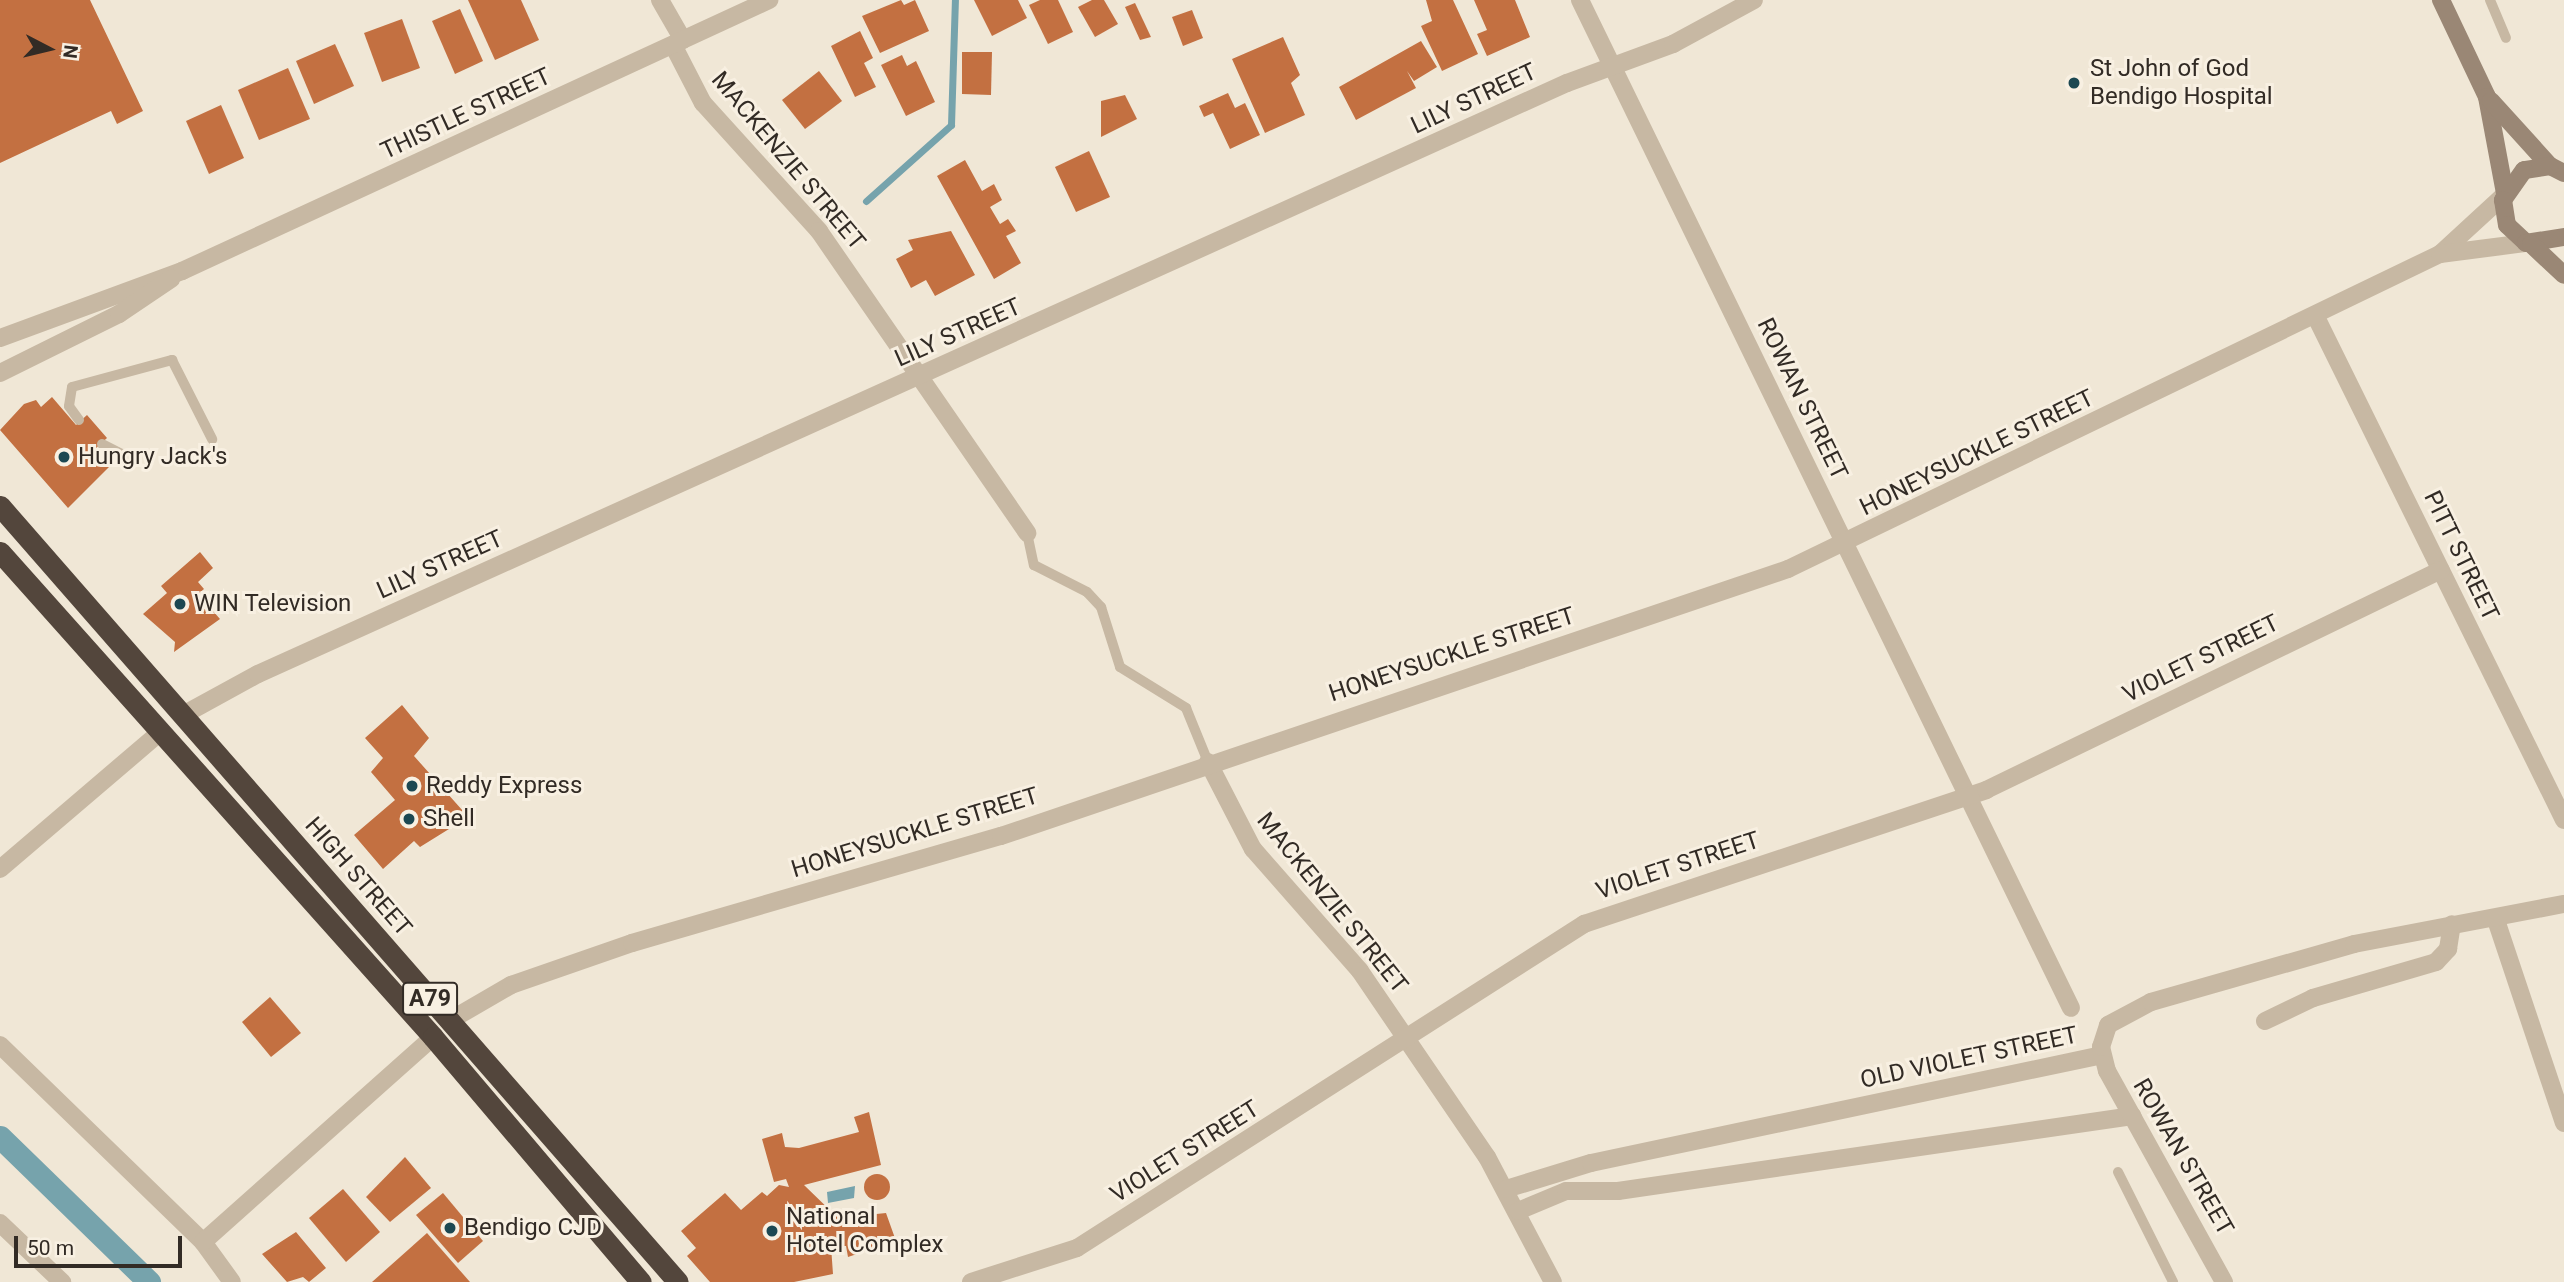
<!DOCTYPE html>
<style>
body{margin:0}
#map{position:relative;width:2564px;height:1282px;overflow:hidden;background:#f0e7d6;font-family:Roboto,sans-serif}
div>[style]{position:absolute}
.water>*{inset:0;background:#76a3ac}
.stream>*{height:7px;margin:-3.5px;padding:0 3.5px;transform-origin:3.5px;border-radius:3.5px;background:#76a3ac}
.canal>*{height:23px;margin:-11.5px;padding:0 11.5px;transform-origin:11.5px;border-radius:11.5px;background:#76a3ac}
.building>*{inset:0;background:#c37041}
.round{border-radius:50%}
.lane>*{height:10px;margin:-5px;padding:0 5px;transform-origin:5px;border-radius:5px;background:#c7b8a3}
.street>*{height:18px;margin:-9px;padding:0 9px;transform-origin:9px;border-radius:9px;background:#c7b8a3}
.secondary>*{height:18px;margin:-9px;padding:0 9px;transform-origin:9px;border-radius:9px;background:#9a8775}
.highway>*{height:21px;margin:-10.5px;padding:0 10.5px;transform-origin:10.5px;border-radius:10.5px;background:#53463c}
.dots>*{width:19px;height:19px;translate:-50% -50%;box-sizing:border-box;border:4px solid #f8f0e2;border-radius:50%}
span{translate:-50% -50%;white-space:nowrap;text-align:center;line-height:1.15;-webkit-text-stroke:6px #f8f0e2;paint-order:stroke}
.shield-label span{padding:2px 5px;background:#f8f0e2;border:2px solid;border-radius:5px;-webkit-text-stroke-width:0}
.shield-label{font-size:23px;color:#322b25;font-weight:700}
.poi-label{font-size:24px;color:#322b25}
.left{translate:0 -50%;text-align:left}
.street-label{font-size:24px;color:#322b25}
.north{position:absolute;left:14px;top:14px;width:70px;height:70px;-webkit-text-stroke:5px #f8f0e2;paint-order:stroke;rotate:97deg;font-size:19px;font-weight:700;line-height:28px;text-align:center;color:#322b25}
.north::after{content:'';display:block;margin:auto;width:24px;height:32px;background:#322b25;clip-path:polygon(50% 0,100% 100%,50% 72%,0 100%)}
.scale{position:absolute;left:14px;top:1236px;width:168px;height:32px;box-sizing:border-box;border:4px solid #322b25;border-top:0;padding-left:9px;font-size:21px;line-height:24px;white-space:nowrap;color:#322b25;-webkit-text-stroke:5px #f8f0e2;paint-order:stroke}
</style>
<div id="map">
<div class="water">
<div style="clip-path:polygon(855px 1186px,854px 1198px,828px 1203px,827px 1192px)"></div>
</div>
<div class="stream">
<div style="left:866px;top:201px;width:114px;rotate:-41.8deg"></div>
<div style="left:951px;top:125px;width:125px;rotate:-88.2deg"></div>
</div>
<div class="canal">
<div style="left:0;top:1137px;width:208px;rotate:44.2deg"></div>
</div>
<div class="building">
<div style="clip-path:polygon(0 0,90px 0,143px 111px,117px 124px,111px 111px,0 163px)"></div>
<div style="clip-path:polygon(468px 0,521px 0,539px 40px,495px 60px)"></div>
<div style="clip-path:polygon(901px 0,904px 5px,915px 0,929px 31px,880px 53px,862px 16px)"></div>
<div style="clip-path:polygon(974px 0,1018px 0,1027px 18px,992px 36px)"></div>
<div style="clip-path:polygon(1040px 0,1058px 0,1073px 32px,1048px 44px,1029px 5px)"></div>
<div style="clip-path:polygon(1092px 0,1104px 0,1118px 24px,1095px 37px,1078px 7px)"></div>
<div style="clip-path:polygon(1426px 0,1453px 0,1478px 54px,1442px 71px,1421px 26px,1432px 21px)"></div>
<div style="clip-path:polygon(1474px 0,1515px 0,1530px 37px,1487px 56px,1477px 34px,1487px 30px)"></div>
<div style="clip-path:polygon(1135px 3px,1151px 37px,1140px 40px,1125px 7px)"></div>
<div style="clip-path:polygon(460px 9px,483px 61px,455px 74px,432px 21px)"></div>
<div style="clip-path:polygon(1192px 10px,1203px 38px,1183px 46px,1172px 17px)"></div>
<div style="clip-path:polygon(402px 19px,420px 68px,382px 82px,364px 33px)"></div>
<div style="clip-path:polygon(860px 31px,873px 58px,864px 63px,876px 87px,855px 97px,831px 46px)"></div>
<div style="clip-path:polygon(1283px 37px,1300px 75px,1291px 83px,1305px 115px,1265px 133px,1232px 59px)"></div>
<div style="clip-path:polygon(1421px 41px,1437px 67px,1414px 81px,1407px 71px,1416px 88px,1356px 120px,1339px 87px)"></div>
<div style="clip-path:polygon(335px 44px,354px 86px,314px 104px,296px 61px)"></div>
<div style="clip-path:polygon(962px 52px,992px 52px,991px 95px,962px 94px)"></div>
<div style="clip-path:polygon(902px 55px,907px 66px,916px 61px,935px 102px,906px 116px,881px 65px)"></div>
<div style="clip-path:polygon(288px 68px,310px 119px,259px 140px,238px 90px)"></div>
<div style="clip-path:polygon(819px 71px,842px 101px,805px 129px,782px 100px)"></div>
<div style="clip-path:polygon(1228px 93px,1235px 108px,1245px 103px,1260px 135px,1230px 149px,1213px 113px,1204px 117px,1199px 106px)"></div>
<div style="clip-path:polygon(1125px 95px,1137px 119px,1101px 137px,1101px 101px)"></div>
<div style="clip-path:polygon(221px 105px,244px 158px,209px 174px,186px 121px)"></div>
<div style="clip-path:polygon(1089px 151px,1110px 197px,1076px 212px,1055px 167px)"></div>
<div style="clip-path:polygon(965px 160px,982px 191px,994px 184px,1002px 200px,990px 207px,1000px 224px,1008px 219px,1016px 231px,1006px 236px,1021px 263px,994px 279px,937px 176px)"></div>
<div style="clip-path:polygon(951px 231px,975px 275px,935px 296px,926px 280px,911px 288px,896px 259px,913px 250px,908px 240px)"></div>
<div style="clip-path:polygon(52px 397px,76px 425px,87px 415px,107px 438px,96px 448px,111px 465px,68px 508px,0 430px,24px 404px,36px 400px,41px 407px)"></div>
<div style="clip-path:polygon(200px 552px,213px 568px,198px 582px,204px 589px,198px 594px,220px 619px,174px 652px,175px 642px,143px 614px,167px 593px,161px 586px)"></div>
<div style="clip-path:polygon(402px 705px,429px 738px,414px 756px,463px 811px,449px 829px,420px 847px,414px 841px,383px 869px,354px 835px,395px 800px,371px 772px,383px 758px,365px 738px)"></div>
<div style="clip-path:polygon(270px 997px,301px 1033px,271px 1057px,242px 1022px)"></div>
<div style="clip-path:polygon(869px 1112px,881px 1165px,804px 1185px,838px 1218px,886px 1213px,896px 1241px,848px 1257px,846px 1246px,831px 1246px,833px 1274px,794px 1282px,710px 1282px,687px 1256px,696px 1248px,681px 1231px,725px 1193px,741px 1210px,762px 1192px,767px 1196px,779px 1185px,789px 1187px,786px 1179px,774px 1182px,762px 1139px,782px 1133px,785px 1147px,799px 1148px,859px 1132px,854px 1117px)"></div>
<div style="clip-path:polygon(405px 1157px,431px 1188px,390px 1222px,366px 1197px)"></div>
<div class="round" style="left:864px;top:1174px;width:26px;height:26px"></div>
<div style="clip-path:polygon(343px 1189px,380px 1232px,346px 1262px,309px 1218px)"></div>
<div style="clip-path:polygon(443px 1193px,483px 1241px,458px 1263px,416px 1215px)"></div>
<div style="clip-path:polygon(296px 1232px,326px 1268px,309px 1282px,303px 1277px,287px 1282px,262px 1254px)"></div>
<div style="clip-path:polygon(427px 1233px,470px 1282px,372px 1282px)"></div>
</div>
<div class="lane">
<div style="left:2490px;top:0;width:41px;rotate:67.2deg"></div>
<div style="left:79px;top:420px;width:17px;rotate:-126deg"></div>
<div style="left:69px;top:406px;width:19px;rotate:-81deg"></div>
<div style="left:72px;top:387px;width:104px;rotate:-15.1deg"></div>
<div style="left:172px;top:360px;width:89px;rotate:63.1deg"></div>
<div style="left:102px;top:444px;width:33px;rotate:27deg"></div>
<div style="left:1027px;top:533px;width:33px;rotate:78deg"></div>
<div style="left:1034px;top:565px;width:59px;rotate:27deg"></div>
<div style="left:1087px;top:592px;width:21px;rotate:47deg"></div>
<div style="left:1101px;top:607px;width:63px;rotate:72.4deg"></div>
<div style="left:1120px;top:667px;width:78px;rotate:31.8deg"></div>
<div style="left:1186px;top:708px;width:58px;rotate:67.8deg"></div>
<div style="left:2118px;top:1172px;width:123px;rotate:63.4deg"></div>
</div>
<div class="street">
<div style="left:660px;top:0;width:46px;rotate:60.1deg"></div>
<div style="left:1580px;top:0;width:1121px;rotate:64.03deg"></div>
<div style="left:673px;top:45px;width:65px;rotate:62.7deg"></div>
<div style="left:703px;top:103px;width:173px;rotate:47.8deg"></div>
<div style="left:819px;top:231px;width:367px;rotate:55.4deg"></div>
<div style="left:2440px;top:254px;width:86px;rotate:-42.6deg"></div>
<div style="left:2315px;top:315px;width:563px;rotate:63.75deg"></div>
<div style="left:0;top:338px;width:194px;rotate:-20.2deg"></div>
<div style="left:182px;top:271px;width:647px;rotate:-24.78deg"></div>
<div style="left:0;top:373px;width:133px;rotate:-26.4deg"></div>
<div style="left:119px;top:314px;width:63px;rotate:-33.9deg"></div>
<div style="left:183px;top:715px;width:85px;rotate:-28.7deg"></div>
<div style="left:258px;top:674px;width:1436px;rotate:-24.3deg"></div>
<div style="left:1567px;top:83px;width:113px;rotate:-20.2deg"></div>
<div style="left:1673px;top:44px;width:92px;rotate:-28.5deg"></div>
<div style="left:1208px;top:762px;width:98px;rotate:62.7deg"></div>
<div style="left:1253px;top:849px;width:162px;rotate:48.7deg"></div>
<div style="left:1360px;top:971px;width:225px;rotate:55.7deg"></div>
<div style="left:1487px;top:1157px;width:141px;rotate:62.2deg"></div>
<div style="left:0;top:869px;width:209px;rotate:-40.5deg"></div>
<div style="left:2496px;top:920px;width:214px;rotate:71.5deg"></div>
<div style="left:449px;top:1021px;width:72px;rotate:-30.1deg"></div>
<div style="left:511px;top:985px;width:128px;rotate:-19.1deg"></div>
<div style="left:632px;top:943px;width:384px;rotate:-16.2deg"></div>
<div style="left:1001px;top:836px;width:831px;rotate:-18.74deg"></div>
<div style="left:1788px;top:569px;width:724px;rotate:-25.79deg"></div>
<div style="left:2440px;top:254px;width:87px;rotate:-7.3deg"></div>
<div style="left:2265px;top:1021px;width:53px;rotate:-25.6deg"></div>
<div style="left:2313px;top:998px;width:128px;rotate:-16.3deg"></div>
<div style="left:2436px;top:962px;width:18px;rotate:-47deg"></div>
<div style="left:2448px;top:949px;width:25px;rotate:-81deg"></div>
<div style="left:0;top:1045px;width:283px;rotate:44.1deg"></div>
<div style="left:203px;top:1242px;width:49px;rotate:54.1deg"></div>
<div style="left:1506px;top:1189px;width:89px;rotate:-17deg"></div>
<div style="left:1591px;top:1163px;width:522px;rotate:-11.93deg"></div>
<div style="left:1518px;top:1211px;width:52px;rotate:-22.6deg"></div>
<div style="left:1566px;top:1191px;width:52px"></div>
<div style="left:1618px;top:1191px;width:520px;rotate:-8.29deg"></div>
<div style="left:0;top:1223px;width:86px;rotate:43.6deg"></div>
<div style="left:203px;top:1242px;width:308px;rotate:-41.7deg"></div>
<div style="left:971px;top:1282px;width:111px;rotate:-17.8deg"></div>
<div style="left:1077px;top:1248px;width:602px;rotate:-32.58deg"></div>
<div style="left:1584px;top:924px;width:424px;rotate:-18.4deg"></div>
<div style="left:1986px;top:790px;width:505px;rotate:-25.8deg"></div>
<div style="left:2224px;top:1282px;width:241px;rotate:-119deg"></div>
<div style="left:2107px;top:1071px;width:25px;rotate:-104deg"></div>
<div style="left:2101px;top:1047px;width:23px;rotate:-72deg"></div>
<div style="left:2108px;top:1025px;width:49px;rotate:-28.1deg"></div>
<div style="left:2151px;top:1002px;width:211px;rotate:-15.9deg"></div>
<div style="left:2354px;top:944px;width:214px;rotate:-10.8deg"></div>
</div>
<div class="secondary">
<div style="left:2441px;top:0;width:107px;rotate:64.6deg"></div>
<div style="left:2487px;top:97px;width:98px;rotate:79.4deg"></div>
<div style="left:2491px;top:101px;width:88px;rotate:47.8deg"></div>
<div style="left:2564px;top:173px;width:16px;rotate:-153deg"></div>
<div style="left:2550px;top:166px;width:26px;rotate:171deg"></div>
<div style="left:2524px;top:170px;width:37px;rotate:125deg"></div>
<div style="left:2503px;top:200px;width:25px;rotate:81deg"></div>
<div style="left:2507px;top:225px;width:26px;rotate:43deg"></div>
<div style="left:2526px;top:243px;width:38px;rotate:-9deg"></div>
<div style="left:2531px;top:244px;width:45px;rotate:43.2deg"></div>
</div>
<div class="highway">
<div style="left:0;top:506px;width:1030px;rotate:48.86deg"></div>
<div style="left:0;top:552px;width:650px;rotate:48.24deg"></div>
<div style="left:433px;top:1037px;width:321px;rotate:49.7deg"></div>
</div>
<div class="dots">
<div style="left:2074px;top:83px;background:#1c4852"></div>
<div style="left:64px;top:457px;background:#1c4852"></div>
<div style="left:180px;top:604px;background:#1c4852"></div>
<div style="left:412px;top:786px;background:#1c4852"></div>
<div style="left:409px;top:819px;background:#1c4852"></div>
<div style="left:450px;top:1228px;background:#1c4852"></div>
<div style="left:772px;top:1231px;background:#1c4852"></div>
</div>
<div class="shield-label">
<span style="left:430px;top:999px">A79</span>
</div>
<div class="poi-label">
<span class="left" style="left:2090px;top:83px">St John of God<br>Bendigo Hospital</span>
<span class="left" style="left:78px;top:457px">Hungry Jack's</span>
<span class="left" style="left:194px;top:604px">WIN Television</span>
<span class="left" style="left:426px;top:786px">Reddy Express</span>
<span class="left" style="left:423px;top:819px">Shell</span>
<span class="left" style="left:786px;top:1231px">National<br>Hotel Complex</span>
<span class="left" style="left:464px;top:1228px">Bendigo CJD</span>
</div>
<div class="street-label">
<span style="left:1474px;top:99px;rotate:-25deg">LILY STREET</span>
<span style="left:466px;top:114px;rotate:-25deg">THISTLE STREET</span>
<span style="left:788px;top:161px;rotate:50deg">MACKENZIE STREET</span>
<span style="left:958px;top:333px;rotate:-24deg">LILY STREET</span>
<span style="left:1802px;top:399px;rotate:64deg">ROWAN STREET</span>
<span style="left:1977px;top:453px;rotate:-26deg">HONEYSUCKLE STREET</span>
<span style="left:2461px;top:556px;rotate:64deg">PITT STREET</span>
<span style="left:440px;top:565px;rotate:-24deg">LILY STREET</span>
<span style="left:1452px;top:655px;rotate:-18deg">HONEYSUCKLE STREET</span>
<span style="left:2201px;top:659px;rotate:-26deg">VIOLET STREET</span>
<span style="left:915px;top:833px;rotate:-17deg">HONEYSUCKLE STREET</span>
<span style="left:1678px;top:866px;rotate:-18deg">VIOLET STREET</span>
<span style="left:358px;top:877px;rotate:49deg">HIGH STREET</span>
<span style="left:1332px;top:903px;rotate:51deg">MACKENZIE STREET</span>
<span style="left:1969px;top:1058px;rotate:-12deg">OLD VIOLET STREET</span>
<span style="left:1185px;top:1152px;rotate:-32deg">VIOLET STREET</span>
<span style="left:2183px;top:1157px;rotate:60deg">ROWAN STREET</span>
</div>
<div class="north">N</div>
<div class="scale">50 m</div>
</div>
